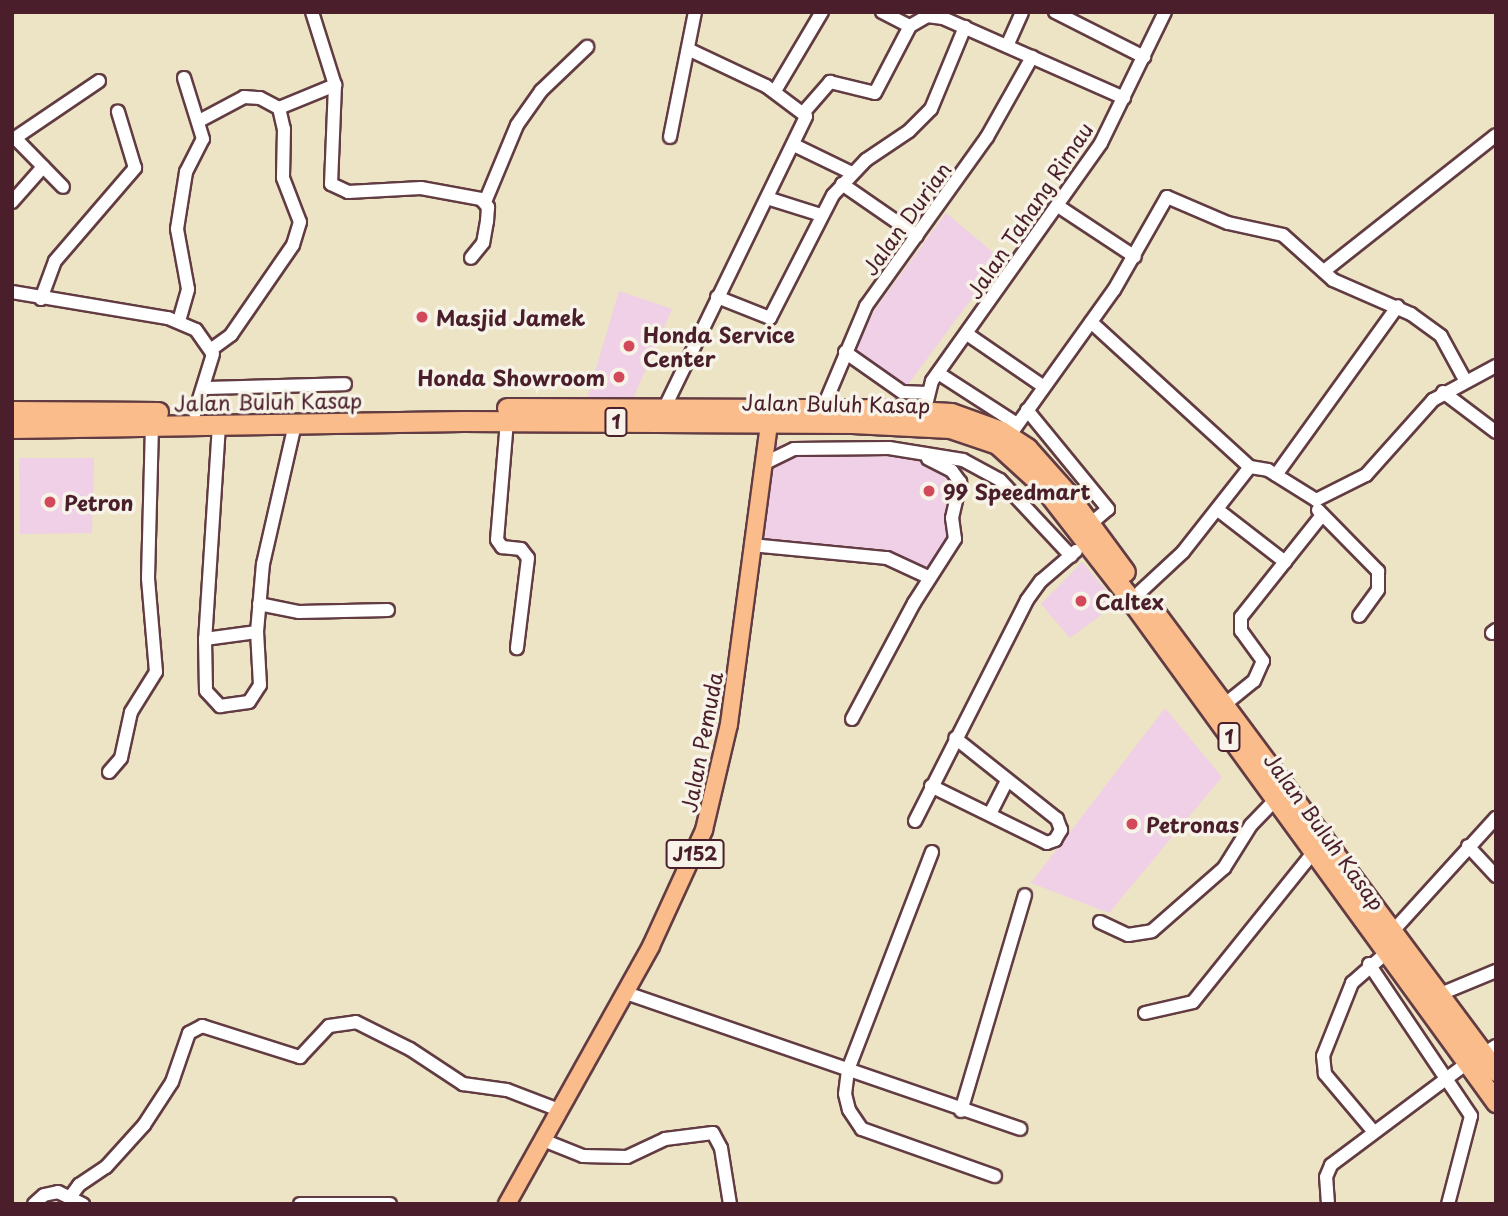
<!DOCTYPE html>
<style>
body{margin:0}
#map{position:relative;width:1508px;height:1216px;overflow:hidden;background:#ede3c5;font-family:"Playpen Sans",sans-serif}
div>[style]{position:absolute}
.built>*{inset:0;background:#efd0e6}
.roads{filter:drop-shadow(2px 0 #623c42) drop-shadow(-2px 0 #623c42) drop-shadow(0 2px #623c42) drop-shadow(0 -2px #623c42)}
.minor>*{height:12px;margin:-6px;padding:0 6px;transform-origin:6px;border-radius:6px;background:#fff}
.major>*{height:16px;margin:-8px;padding:0 8px;transform-origin:8px;border-radius:8px;background:#fabc8b}
.highway>*{height:19px;margin:-9.5px;padding:0 9.5px;transform-origin:9.5px;border-radius:9.5px;background:#fabc8b}
.dots>*{width:19px;height:19px;translate:-50% -50%;box-sizing:border-box;border:4px solid #f7f3e8;border-radius:50%}
span{translate:-50% -50%;white-space:nowrap;text-align:center;line-height:1.15;-webkit-text-stroke:7px #f7f3e8;paint-order:stroke}
.shield-label span{padding:2px 5px;background:#f7f3e8;border:2px solid;border-radius:5px;-webkit-text-stroke-width:0}
.shield-label{font-size:19px;color:#4a1f2b;font-weight:700}
.street-label{font-size:21px;color:#4a1f2b}
.poi-label{font-size:21px;color:#4a1f2b;font-weight:700}
.left{translate:0 -50%;text-align:left}
.right{translate:-100% -50%;text-align:right}
.frame{position:absolute;inset:0;border:14px solid #4a1f2b;pointer-events:none}
</style>
<div id="map">
<div class="built">
<div style="clip-path:polygon(946px 213px,1001px 259px,906px 387px,855px 352px,873px 312px)"></div>
<div style="clip-path:polygon(619px 291px,672px 309px,633px 399px,587px 399px)"></div>
<div style="clip-path:polygon(888px 443px,964px 457px,964px 486px,943px 571px,930px 584px,883px 560px,755px 550px,774px 445px)"></div>
<div style="clip-path:polygon(19px 458px,94px 458px,92px 533px,20px 534px)"></div>
<div style="clip-path:polygon(1082px 562px,1117px 603px,1070px 638px,1041px 604px)"></div>
<div style="clip-path:polygon(1165px 708px,1222px 777px,1109px 913px,1031px 883px)"></div>
</div>
<div class="roads">
<div class="minor">
<div style="left:312px;top:12px;width:77px;rotate:72.5deg"></div>
<div style="left:335px;top:85px;width:99px;rotate:92.3deg"></div>
<div style="left:331px;top:184px;width:19px;rotate:25deg"></div>
<div style="left:348px;top:192px;width:73px;rotate:-3.1deg"></div>
<div style="left:421px;top:188px;width:61px;rotate:10.4deg"></div>
<div style="left:481px;top:199px;width:11px;rotate:49deg"></div>
<div style="left:488px;top:207px;width:14px;rotate:94deg"></div>
<div style="left:487px;top:221px;width:22px;rotate:100deg"></div>
<div style="left:483px;top:243px;width:19px;rotate:129deg"></div>
<div style="left:882px;top:12px;width:31px;rotate:27deg"></div>
<div style="left:910px;top:26px;width:20px;rotate:-30deg"></div>
<div style="left:927px;top:16px;width:16px;rotate:7deg"></div>
<div style="left:943px;top:18px;width:198px;rotate:23.8deg"></div>
<div style="left:1055px;top:12px;width:100px;rotate:26.8deg"></div>
<div style="left:1007px;top:46px;width:37px;rotate:-66deg"></div>
<div style="left:775px;top:91px;width:92px;rotate:-59.3deg"></div>
<div style="left:279px;top:108px;width:61px;rotate:-22.3deg"></div>
<div style="left:804px;top:112px;width:40px;rotate:-49deg"></div>
<div style="left:830px;top:82px;width:46px;rotate:13.7deg"></div>
<div style="left:875px;top:93px;width:76px;rotate:-62.4deg"></div>
<div style="left:201px;top:120px;width:49px;rotate:-28.1deg"></div>
<div style="left:244px;top:97px;width:16px;rotate:4deg"></div>
<div style="left:260px;top:98px;width:21px;rotate:28deg"></div>
<div style="left:279px;top:108px;width:22px;rotate:77deg"></div>
<div style="left:284px;top:129px;width:49px;rotate:91.2deg"></div>
<div style="left:283px;top:178px;width:47px;rotate:68.9deg"></div>
<div style="left:300px;top:222px;width:24px;rotate:107deg"></div>
<div style="left:293px;top:245px;width:109px;rotate:124.6deg"></div>
<div style="left:231px;top:335px;width:24px;rotate:144deg"></div>
<div style="left:670px;top:137px;width:127px;rotate:-78.7deg"></div>
<div style="left:16px;top:139px;width:67px;rotate:45.6deg"></div>
<div style="left:12px;top:140px;width:105px;rotate:-34.1deg"></div>
<div style="left:794px;top:145px;width:64px;rotate:25.8deg"></div>
<div style="left:842px;top:184px;width:91px;rotate:34.7deg"></div>
<div style="left:767px;top:198px;width:57px;rotate:17.5deg"></div>
<div style="left:12px;top:202px;width:47px;rotate:-48.5deg"></div>
<div style="left:485px;top:202px;width:83px;rotate:-67.4deg"></div>
<div style="left:517px;top:125px;width:42px;rotate:-54.8deg"></div>
<div style="left:541px;top:91px;width:64px;rotate:-43.7deg"></div>
<div style="left:1058px;top:206px;width:92px;rotate:33.5deg"></div>
<div style="left:1324px;top:271px;width:219px;rotate:-38.3deg"></div>
<div style="left:12px;top:292px;width:158px;rotate:9.5deg"></div>
<div style="left:168px;top:318px;width:30px;rotate:23deg"></div>
<div style="left:196px;top:330px;width:29px;rotate:55deg"></div>
<div style="left:213px;top:354px;width:61px;rotate:107.2deg"></div>
<div style="left:717px;top:297px;width:57px;rotate:21.6deg"></div>
<div style="left:770px;top:318px;width:138px;rotate:-62.9deg"></div>
<div style="left:833px;top:195px;width:48px;rotate:-46.7deg"></div>
<div style="left:866px;top:160px;width:52px;rotate:-34deg"></div>
<div style="left:909px;top:131px;width:31px;rotate:-45deg"></div>
<div style="left:931px;top:109px;width:89px;rotate:-67.5deg"></div>
<div style="left:41px;top:299px;width:40px;rotate:-69.8deg"></div>
<div style="left:55px;top:261px;width:123px;rotate:-49.3deg"></div>
<div style="left:135px;top:168px;width:59px;rotate:-106.9deg"></div>
<div style="left:179px;top:321px;width:33px;rotate:-74deg"></div>
<div style="left:188px;top:289px;width:61px;rotate:-100.4deg"></div>
<div style="left:177px;top:229px;width:58px;rotate:-81deg"></div>
<div style="left:186px;top:172px;width:37px;rotate:-63deg"></div>
<div style="left:203px;top:139px;width:64px;rotate:-107.3deg"></div>
<div style="left:1091px;top:322px;width:215px;rotate:42.4deg"></div>
<div style="left:1250px;top:467px;width:18px;rotate:9deg"></div>
<div style="left:1268px;top:470px;width:57px;rotate:32deg"></div>
<div style="left:1316px;top:500px;width:56px;rotate:-26.6deg"></div>
<div style="left:1366px;top:475px;width:101px;rotate:-48.2deg"></div>
<div style="left:1433px;top:400px;width:72px;rotate:-28.4deg"></div>
<div style="left:967px;top:334px;width:93px;rotate:34.5deg"></div>
<div style="left:845px;top:352px;width:70px;rotate:35.1deg"></div>
<div style="left:902px;top:392px;width:25px;rotate:2deg"></div>
<div style="left:938px;top:373px;width:94px;rotate:32.8deg"></div>
<div style="left:204px;top:388px;width:141px;rotate:-1.6deg"></div>
<div style="left:1443px;top:392px;width:66px;rotate:37deg"></div>
<div style="left:665px;top:407px;width:323px;rotate:-64.1deg"></div>
<div style="left:806px;top:116px;width:50px;rotate:-143.1deg"></div>
<div style="left:766px;top:86px;width:84px;rotate:-154.7deg"></div>
<div style="left:823px;top:408px;width:111px;rotate:-67.1deg"></div>
<div style="left:866px;top:306px;width:208px;rotate:-54.4deg"></div>
<div style="left:987px;top:137px;width:92px;rotate:-60.6deg"></div>
<div style="left:1027px;top:410px;width:128px;rotate:50.7deg"></div>
<div style="left:1108px;top:509px;width:23px;rotate:140deg"></div>
<div style="left:923px;top:417px;width:37px;rotate:-76deg"></div>
<div style="left:932px;top:381px;width:292px;rotate:-54.6deg"></div>
<div style="left:1101px;top:143px;width:146px;rotate:-64deg"></div>
<div style="left:507px;top:421px;width:119px;rotate:94.8deg"></div>
<div style="left:497px;top:540px;width:9px;rotate:54deg"></div>
<div style="left:502px;top:547px;width:19px;rotate:6deg"></div>
<div style="left:521px;top:549px;width:11px;rotate:52deg"></div>
<div style="left:528px;top:558px;width:91px;rotate:97deg"></div>
<div style="left:219px;top:425px;width:214px;rotate:93.7deg"></div>
<div style="left:205px;top:639px;width:52px;rotate:88.9deg"></div>
<div style="left:206px;top:691px;width:21px;rotate:47deg"></div>
<div style="left:220px;top:706px;width:29px;rotate:-8deg"></div>
<div style="left:249px;top:702px;width:20px;rotate:-57deg"></div>
<div style="left:260px;top:685px;width:53px;rotate:-93.2deg"></div>
<div style="left:257px;top:632px;width:68px;rotate:-85deg"></div>
<div style="left:263px;top:564px;width:144px;rotate:-77.1deg"></div>
<div style="left:1010px;top:435px;width:178px;rotate:-54.4deg"></div>
<div style="left:1114px;top:290px;width:107px;rotate:-60.3deg"></div>
<div style="left:1167px;top:197px;width:66px;rotate:23.1deg"></div>
<div style="left:1228px;top:223px;width:56px;rotate:12.3deg"></div>
<div style="left:1283px;top:235px;width:67px;rotate:42deg"></div>
<div style="left:1333px;top:280px;width:85px;rotate:23.6deg"></div>
<div style="left:1411px;top:314px;width:37px;rotate:36deg"></div>
<div style="left:1441px;top:336px;width:50px;rotate:61.4deg"></div>
<div style="left:763px;top:464px;width:34px;rotate:-26deg"></div>
<div style="left:794px;top:449px;width:95px;rotate:-0.6deg"></div>
<div style="left:889px;top:448px;width:75px;rotate:9.2deg"></div>
<div style="left:963px;top:460px;width:42px;rotate:28.4deg"></div>
<div style="left:1000px;top:480px;width:104px;rotate:46.9deg"></div>
<div style="left:1276px;top:475px;width:208px;rotate:-54.2deg"></div>
<div style="left:1218px;top:510px;width:85px;rotate:37.8deg"></div>
<div style="left:1318px;top:510px;width:86px;rotate:45.5deg"></div>
<div style="left:1378px;top:571px;width:19px;rotate:90deg"></div>
<div style="left:1378px;top:590px;width:32px;rotate:126deg"></div>
<div style="left:751px;top:545px;width:137px;rotate:5.5deg"></div>
<div style="left:887px;top:558px;width:47px;rotate:24.9deg"></div>
<div style="left:1140px;top:592px;width:59px;rotate:-42.9deg"></div>
<div style="left:1183px;top:552px;width:108px;rotate:-51.8deg"></div>
<div style="left:259px;top:604px;width:41px;rotate:11.3deg"></div>
<div style="left:299px;top:612px;width:89px;rotate:-1.3deg"></div>
<div style="left:1492px;top:633px;width:5px;rotate:-37deg"></div>
<div style="left:205px;top:639px;width:52px;rotate:-7.7deg"></div>
<div style="left:1224px;top:705px;width:38px;rotate:-39deg"></div>
<div style="left:1254px;top:681px;width:22px;rotate:-66deg"></div>
<div style="left:1263px;top:661px;width:37px;rotate:-126deg"></div>
<div style="left:1241px;top:631px;width:14px;rotate:-90deg"></div>
<div style="left:1241px;top:617px;width:130px;rotate:-51.5deg"></div>
<div style="left:852px;top:719px;width:132px;rotate:-61.9deg"></div>
<div style="left:914px;top:603px;width:76px;rotate:-57.4deg"></div>
<div style="left:955px;top:539px;width:21px;rotate:-98deg"></div>
<div style="left:952px;top:518px;width:37px;rotate:-77deg"></div>
<div style="left:960px;top:482px;width:14px;rotate:-126deg"></div>
<div style="left:952px;top:471px;width:27px;rotate:-153deg"></div>
<div style="left:109px;top:772px;width:18px;rotate:-49deg"></div>
<div style="left:121px;top:758px;width:47px;rotate:-77.7deg"></div>
<div style="left:131px;top:712px;width:47px;rotate:-58deg"></div>
<div style="left:156px;top:672px;width:94px;rotate:-94.9deg"></div>
<div style="left:148px;top:578px;width:153px;rotate:-88.5deg"></div>
<div style="left:931px;top:786px;width:129px;rotate:26.2deg"></div>
<div style="left:1047px;top:843px;width:9px;rotate:-21deg"></div>
<div style="left:1055px;top:840px;width:12px;rotate:-59deg"></div>
<div style="left:1061px;top:830px;width:12px;rotate:-110deg"></div>
<div style="left:1057px;top:819px;width:130px;rotate:-141.5deg"></div>
<div style="left:990px;top:814px;width:38px;rotate:-63deg"></div>
<div style="left:915px;top:821px;width:248px;rotate:-63.1deg"></div>
<div style="left:1027px;top:600px;width:24px;rotate:-54deg"></div>
<div style="left:1041px;top:581px;width:46px;rotate:-40.6deg"></div>
<div style="left:1468px;top:846px;width:41px;rotate:47deg"></div>
<div style="left:932px;top:852px;width:234px;rotate:111.1deg"></div>
<div style="left:848px;top:1070px;width:24px;rotate:97deg"></div>
<div style="left:845px;top:1094px;width:16px;rotate:76deg"></div>
<div style="left:849px;top:1110px;width:23px;rotate:56deg"></div>
<div style="left:862px;top:1129px;width:141px;rotate:19.5deg"></div>
<div style="left:1100px;top:922px;width:31px;rotate:25deg"></div>
<div style="left:1128px;top:935px;width:24px;rotate:-9deg"></div>
<div style="left:1152px;top:931px;width:96px;rotate:-41.2deg"></div>
<div style="left:1224px;top:868px;width:51px;rotate:-57.9deg"></div>
<div style="left:1251px;top:825px;width:33px;rotate:-46deg"></div>
<div style="left:1393px;top:931px;width:153px;rotate:-47.7deg"></div>
<div style="left:1369px;top:964px;width:183px;rotate:56.1deg"></div>
<div style="left:1471px;top:1116px;width:91px;rotate:104.6deg"></div>
<div style="left:626px;top:993px;width:417px;rotate:19deg"></div>
<div style="left:1438px;top:995px;width:63px;rotate:-22.5deg"></div>
<div style="left:1145px;top:1013px;width:49px;rotate:-12.9deg"></div>
<div style="left:1193px;top:1002px;width:190px;rotate:-51.2deg"></div>
<div style="left:1483px;top:1054px;width:15px;rotate:-32deg"></div>
<div style="left:961px;top:1111px;width:225px;rotate:-73.5deg"></div>
<div style="left:1373px;top:1131px;width:75px;rotate:-130.1deg"></div>
<div style="left:1325px;top:1074px;width:18px;rotate:-96deg"></div>
<div style="left:1323px;top:1056px;width:79px;rotate:-68.3deg"></div>
<div style="left:1352px;top:983px;width:45px;rotate:-41.4deg"></div>
<div style="left:543px;top:1140px;width:43px;rotate:21.8deg"></div>
<div style="left:583px;top:1156px;width:44px;rotate:1.3deg"></div>
<div style="left:627px;top:1157px;width:42px;rotate:-25.3deg"></div>
<div style="left:665px;top:1139px;width:48px;rotate:-7.1deg"></div>
<div style="left:713px;top:1133px;width:17px;rotate:62deg"></div>
<div style="left:721px;top:1148px;width:57px;rotate:80.9deg"></div>
<div style="left:71px;top:1196px;width:14px;rotate:-54deg"></div>
<div style="left:79px;top:1185px;width:32px;rotate:-34deg"></div>
<div style="left:106px;top:1167px;width:57px;rotate:-47.9deg"></div>
<div style="left:144px;top:1125px;width:51px;rotate:-56.9deg"></div>
<div style="left:172px;top:1082px;width:52px;rotate:-70.9deg"></div>
<div style="left:189px;top:1033px;width:15px;rotate:-28deg"></div>
<div style="left:202px;top:1026px;width:103px;rotate:17.6deg"></div>
<div style="left:300px;top:1057px;width:42px;rotate:-46.9deg"></div>
<div style="left:329px;top:1026px;width:27px;rotate:-8deg"></div>
<div style="left:356px;top:1022px;width:60px;rotate:26.6deg"></div>
<div style="left:410px;top:1049px;width:64px;rotate:33.4deg"></div>
<div style="left:463px;top:1084px;width:44px;rotate:7.8deg"></div>
<div style="left:507px;top:1090px;width:56px;rotate:21deg"></div>
<div style="left:34px;top:1204px;width:13px;rotate:-42deg"></div>
<div style="left:44px;top:1195px;width:14px;rotate:-12deg"></div>
<div style="left:58px;top:1192px;width:28px;rotate:26deg"></div>
<div style="left:300px;top:1204px;width:90px"></div>
<div style="left:1328px;top:1204px;width:27px;rotate:-94deg"></div>
<div style="left:1326px;top:1177px;width:13px;rotate:-67deg"></div>
<div style="left:1331px;top:1165px;width:169px;rotate:-36.8deg"></div>
</div>
<div class="major">
<div style="left:507px;top:1204px;width:295px;rotate:-60.8deg"></div>
<div style="left:651px;top:946px;width:128px;rotate:-65.4deg"></div>
<div style="left:704px;top:830px;width:109px;rotate:-76.7deg"></div>
<div style="left:729px;top:724px;width:316px;rotate:-82.4deg"></div>
</div>
<div class="highway">
<div style="left:507px;top:408px;width:370px;rotate:0.2deg"></div>
<div style="left:877px;top:409px;width:74px;rotate:3.1deg"></div>
<div style="left:951px;top:413px;width:53px;rotate:19.8deg"></div>
<div style="left:1001px;top:431px;width:31px;rotate:33deg"></div>
<div style="left:1027px;top:448px;width:59px;rotate:48.4deg"></div>
<div style="left:1066px;top:492px;width:99px;rotate:53.6deg"></div>
<div style="left:12px;top:411px;width:146px;rotate:0.4deg"></div>
<div style="left:12px;top:428px;width:451px;rotate:-0.9deg"></div>
<div style="left:463px;top:421px;width:389px;rotate:0.3deg"></div>
<div style="left:852px;top:423px;width:98px;rotate:2.9deg"></div>
<div style="left:950px;top:428px;width:50px;rotate:18.8deg"></div>
<div style="left:997px;top:444px;width:59px;rotate:42.3deg"></div>
<div style="left:1041px;top:484px;width:137px;rotate:52.1deg"></div>
<div style="left:1125px;top:592px;width:631px;rotate:53.97deg"></div>
<div style="left:1153px;top:610px;width:575px;rotate:53.35deg"></div>
</div>
</div>
<div class="dots">
<div style="left:422px;top:317px;background:#d1495b"></div>
<div style="left:629px;top:346px;background:#d1495b"></div>
<div style="left:619px;top:377px;background:#d1495b"></div>
<div style="left:929px;top:491px;background:#d1495b"></div>
<div style="left:50px;top:502px;background:#d1495b"></div>
<div style="left:1081px;top:601px;background:#d1495b"></div>
<div style="left:1132px;top:824px;background:#d1495b"></div>
</div>
<div class="shield-label">
<span style="left:616px;top:422px">1</span>
<span style="left:1229px;top:737px">1</span>
<span style="left:695px;top:854px">J152</span>
</div>
<div class="street-label">
<span style="left:1029px;top:210px;rotate:-56deg">Jalan Tahang Rimau</span>
<span style="left:906px;top:218px;rotate:-54deg">Jalan Durian</span>
<span style="left:268px;top:401px;rotate:-1deg">Jalan Buluh Kasap</span>
<span style="left:836px;top:403px;rotate:1deg">Jalan Buluh Kasap</span>
<span style="left:701px;top:742px;rotate:-79deg">Jalan Pemuda</span>
<span style="left:1325px;top:831px;rotate:54deg">Jalan Buluh Kasap</span>
</div>
<div class="poi-label">
<span class="left" style="left:436px;top:317px">Masjid Jamek</span>
<span class="left" style="left:643px;top:346px">Honda Service<br>Center</span>
<span class="right" style="left:605px;top:377px">Honda Showroom</span>
<span class="left" style="left:943px;top:491px">99 Speedmart</span>
<span class="left" style="left:64px;top:502px">Petron</span>
<span class="left" style="left:1095px;top:601px">Caltex</span>
<span class="left" style="left:1146px;top:824px">Petronas</span>
</div>
<div class="frame"></div>
</div>
